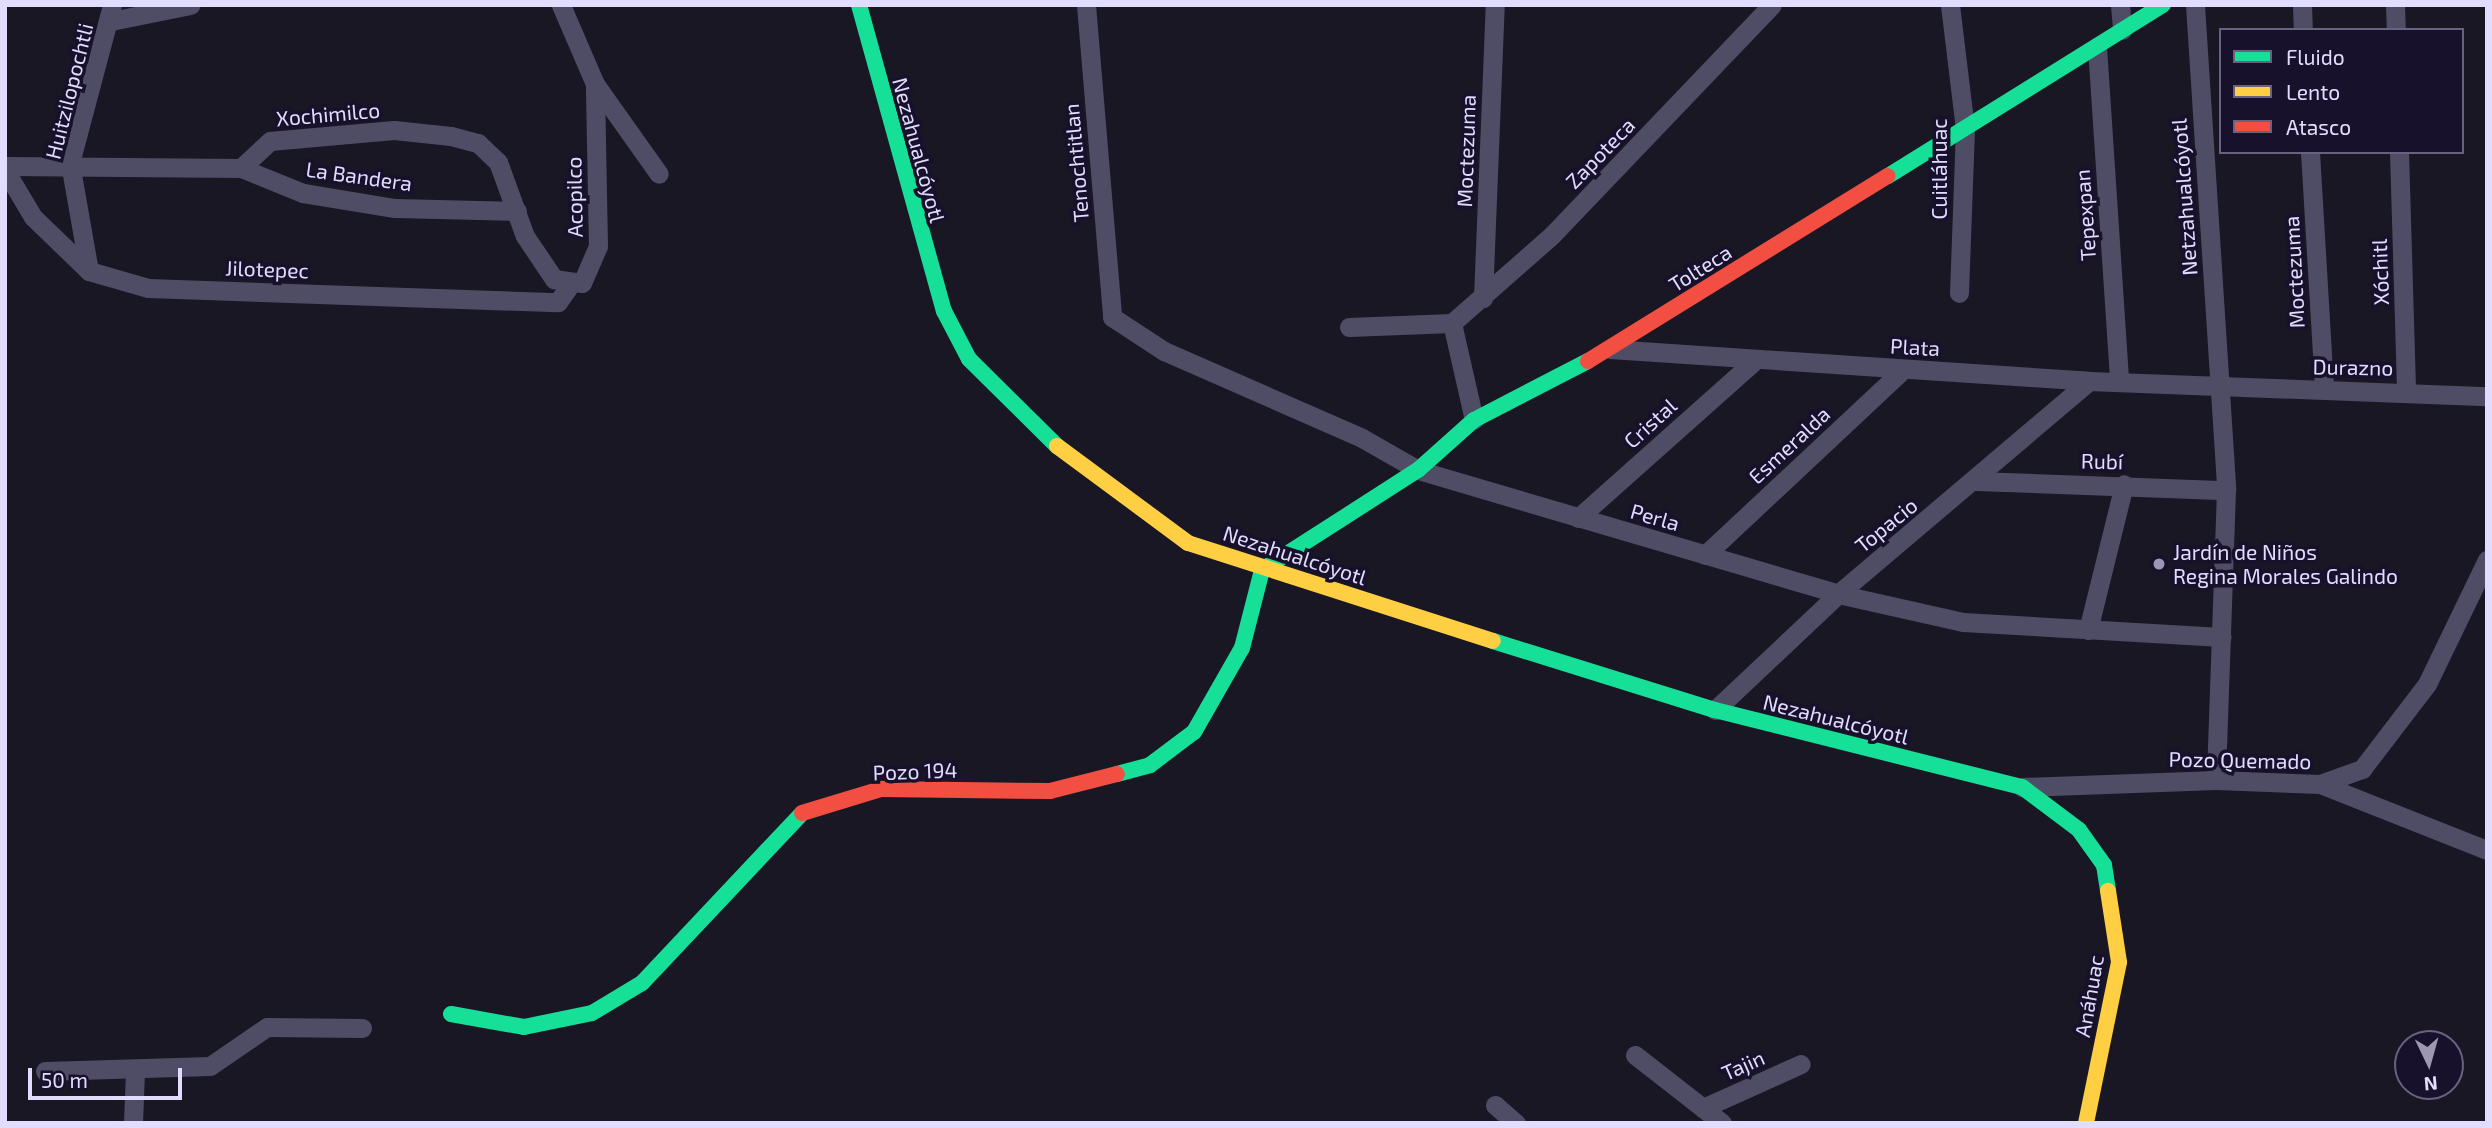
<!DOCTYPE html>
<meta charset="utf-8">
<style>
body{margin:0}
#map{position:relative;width:2492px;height:1128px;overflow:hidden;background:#1a1725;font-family:"Exo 2",sans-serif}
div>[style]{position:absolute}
.street>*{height:19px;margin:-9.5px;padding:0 9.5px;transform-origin:9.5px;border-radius:9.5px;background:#4f4d66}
.fast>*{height:16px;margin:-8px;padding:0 8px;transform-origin:8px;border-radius:8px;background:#16e098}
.slow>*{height:16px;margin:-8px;padding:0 8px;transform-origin:8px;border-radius:8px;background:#ffcf43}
.jam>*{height:16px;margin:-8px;padding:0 8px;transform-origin:8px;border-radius:8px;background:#f24e42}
.dots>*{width:19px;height:19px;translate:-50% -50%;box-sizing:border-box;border:4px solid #17112b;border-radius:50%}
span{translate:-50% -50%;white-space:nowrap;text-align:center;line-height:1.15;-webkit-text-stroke:7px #17112b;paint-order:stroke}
.street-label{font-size:21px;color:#e2dcff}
.poi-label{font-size:21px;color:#e2dcff}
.left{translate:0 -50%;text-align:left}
.frame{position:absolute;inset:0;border:7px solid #e2dcff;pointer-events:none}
.legend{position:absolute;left:2219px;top:28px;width:245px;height:126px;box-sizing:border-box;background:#17112b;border:2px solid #686280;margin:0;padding:9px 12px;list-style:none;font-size:21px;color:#e2dcff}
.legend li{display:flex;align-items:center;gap:14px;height:35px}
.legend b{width:35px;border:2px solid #686280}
.north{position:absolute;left:2394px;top:1030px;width:70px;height:70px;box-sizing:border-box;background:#17112b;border:2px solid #686280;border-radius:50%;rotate:175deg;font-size:19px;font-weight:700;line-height:28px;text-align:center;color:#e2dcff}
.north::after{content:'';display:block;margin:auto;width:24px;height:32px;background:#9c97b3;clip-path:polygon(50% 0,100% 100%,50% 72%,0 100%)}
.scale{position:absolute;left:28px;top:1068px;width:154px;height:32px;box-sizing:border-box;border:4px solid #e2dcff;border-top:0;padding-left:9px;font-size:21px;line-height:24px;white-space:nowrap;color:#e2dcff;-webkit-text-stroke:5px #17112b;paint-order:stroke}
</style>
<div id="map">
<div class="street">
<div style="left:1086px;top:5px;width:313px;rotate:85.2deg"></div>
<div style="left:1112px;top:317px;width:62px;rotate:33.2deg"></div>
<div style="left:1164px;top:351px;width:216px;rotate:23.7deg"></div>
<div style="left:1362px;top:438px;width:64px;rotate:29.7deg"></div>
<div style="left:1418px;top:470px;width:438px;rotate:16.4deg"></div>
<div style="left:1838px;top:594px;width:128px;rotate:12.6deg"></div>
<div style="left:1963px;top:622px;width:259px;rotate:3.3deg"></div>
<div style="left:1950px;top:5px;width:125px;rotate:83.1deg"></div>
<div style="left:1965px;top:129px;width:164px;rotate:92.1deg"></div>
<div style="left:2120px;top:5px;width:25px;rotate:85deg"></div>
<div style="left:2195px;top:5px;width:486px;rotate:86.3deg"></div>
<div style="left:2226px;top:490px;width:290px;rotate:92deg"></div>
<div style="left:2302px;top:5px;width:25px;rotate:88deg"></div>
<div style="left:2395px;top:5px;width:25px;rotate:88deg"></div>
<div style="left:111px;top:21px;width:81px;rotate:-11.4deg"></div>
<div style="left:2097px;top:47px;width:334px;rotate:86.2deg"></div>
<div style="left:595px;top:84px;width:110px;rotate:54.6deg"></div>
<div style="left:2310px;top:152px;width:238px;rotate:86.6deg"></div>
<div style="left:2399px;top:152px;width:238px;rotate:88.3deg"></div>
<div style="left:5px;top:166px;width:236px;rotate:0.5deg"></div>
<div style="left:241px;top:168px;width:40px;rotate:-43deg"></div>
<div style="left:270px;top:141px;width:124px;rotate:-5.1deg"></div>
<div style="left:394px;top:130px;width:57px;rotate:6deg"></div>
<div style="left:451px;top:136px;width:28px;rotate:15deg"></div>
<div style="left:478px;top:143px;width:28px;rotate:44deg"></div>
<div style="left:498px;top:162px;width:79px;rotate:70deg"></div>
<div style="left:525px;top:236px;width:52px;rotate:56deg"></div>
<div style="left:554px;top:279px;width:28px;rotate:8deg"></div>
<div style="left:582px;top:283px;width:40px;rotate:-66.6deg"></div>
<div style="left:598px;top:246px;width:162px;rotate:-91.1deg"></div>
<div style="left:595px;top:84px;width:86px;rotate:-113.3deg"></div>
<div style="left:241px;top:168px;width:67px;rotate:22deg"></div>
<div style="left:303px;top:193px;width:93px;rotate:9.3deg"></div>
<div style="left:395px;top:208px;width:122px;rotate:1.4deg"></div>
<div style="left:5px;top:170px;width:55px;rotate:59.2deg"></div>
<div style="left:33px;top:217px;width:78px;rotate:44deg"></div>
<div style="left:89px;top:271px;width:61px;rotate:16.1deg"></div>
<div style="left:148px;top:288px;width:410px;rotate:2deg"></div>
<div style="left:558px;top:302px;width:19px;rotate:-55deg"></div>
<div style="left:89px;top:271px;width:110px;rotate:-100deg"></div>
<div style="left:70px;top:163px;width:163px;rotate:-75.1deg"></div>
<div style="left:1483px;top:298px;width:293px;rotate:-87.7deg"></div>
<div style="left:1452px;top:323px;width:133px;rotate:-41.3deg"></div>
<div style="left:1552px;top:235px;width:318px;rotate:-46.3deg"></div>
<div style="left:1452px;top:323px;width:99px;rotate:77.2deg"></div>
<div style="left:1349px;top:327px;width:103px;rotate:-2.2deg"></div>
<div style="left:1610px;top:349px;width:480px;rotate:3.8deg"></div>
<div style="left:2089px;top:381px;width:398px;rotate:2.2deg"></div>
<div style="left:1976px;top:481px;width:250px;rotate:2.1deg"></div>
<div style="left:1578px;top:518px;width:234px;rotate:-41.7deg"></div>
<div style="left:1705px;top:555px;width:272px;rotate:-43.1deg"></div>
<div style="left:2088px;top:630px;width:150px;rotate:-76.1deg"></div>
<div style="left:1715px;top:710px;width:169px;rotate:-43.3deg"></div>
<div style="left:1838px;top:594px;width:329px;rotate:-40.3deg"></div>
<div style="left:2320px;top:784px;width:45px;rotate:-19.7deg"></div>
<div style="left:2362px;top:769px;width:107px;rotate:-52.6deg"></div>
<div style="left:2427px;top:684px;width:138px;rotate:-64.2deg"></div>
<div style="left:2022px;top:787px;width:194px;rotate:-2.1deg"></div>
<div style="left:2216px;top:780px;width:104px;rotate:2.2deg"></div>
<div style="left:2320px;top:784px;width:180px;rotate:21.6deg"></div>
<div style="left:1635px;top:1055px;width:110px;rotate:38deg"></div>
<div style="left:45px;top:1071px;width:165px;rotate:-1.7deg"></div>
<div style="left:210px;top:1066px;width:69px;rotate:-34.4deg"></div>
<div style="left:267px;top:1027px;width:95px;rotate:0.6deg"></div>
<div style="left:1495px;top:1105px;width:28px;rotate:41deg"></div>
<div style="left:1703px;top:1108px;width:107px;rotate:-24.2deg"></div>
<div style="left:133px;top:1123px;width:52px;rotate:-87.8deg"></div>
</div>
<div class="fast">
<div style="left:859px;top:5px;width:318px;rotate:74.5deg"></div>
<div style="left:944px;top:311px;width:54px;rotate:62.5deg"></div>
<div style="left:969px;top:359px;width:124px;rotate:44.7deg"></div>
<div style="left:1888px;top:176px;width:324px;rotate:-31.9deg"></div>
<div style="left:1493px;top:641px;width:232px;rotate:17.3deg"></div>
<div style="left:1715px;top:710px;width:317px;rotate:14.1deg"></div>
<div style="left:2022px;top:787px;width:71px;rotate:37deg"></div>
<div style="left:2079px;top:830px;width:43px;rotate:54.5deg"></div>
<div style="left:2104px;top:865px;width:26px;rotate:81deg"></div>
<div style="left:1117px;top:774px;width:34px;rotate:-15deg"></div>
<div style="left:1150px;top:765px;width:55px;rotate:-36.9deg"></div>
<div style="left:1194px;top:732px;width:97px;rotate:-60.3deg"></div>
<div style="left:1242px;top:648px;width:81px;rotate:-75.6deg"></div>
<div style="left:1262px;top:570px;width:185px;rotate:-32.7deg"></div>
<div style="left:1418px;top:470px;width:75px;rotate:-41.8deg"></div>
<div style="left:1474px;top:420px;width:128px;rotate:-27.4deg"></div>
<div style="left:451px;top:1014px;width:74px;rotate:10.1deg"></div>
<div style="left:524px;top:1027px;width:69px;rotate:-11.6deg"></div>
<div style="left:592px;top:1013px;width:58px;rotate:-31deg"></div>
<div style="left:642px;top:983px;width:233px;rotate:-46.7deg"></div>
</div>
<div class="slow">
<div style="left:1057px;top:446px;width:163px;rotate:36.5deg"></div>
<div style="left:1188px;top:543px;width:320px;rotate:17.8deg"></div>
<div style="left:2086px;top:1123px;width:164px;rotate:-78.4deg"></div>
<div style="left:2119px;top:962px;width:72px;rotate:-98.8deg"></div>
</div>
<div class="jam">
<div style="left:1588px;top:361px;width:352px;rotate:-31.7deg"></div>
<div style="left:802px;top:813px;width:83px;rotate:-16.9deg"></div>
<div style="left:881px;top:789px;width:169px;rotate:0.7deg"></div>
<div style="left:1050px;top:791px;width:69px;rotate:-14.2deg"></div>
</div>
<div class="dots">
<div style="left:2159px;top:564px;background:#9c97b3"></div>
</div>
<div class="street-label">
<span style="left:69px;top:91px;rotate:-76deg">Huitzilopochtli</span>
<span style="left:328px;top:114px;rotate:-5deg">Xochimilco</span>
<span style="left:919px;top:150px;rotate:75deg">Nezahualcóyotl</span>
<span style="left:1466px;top:151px;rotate:-88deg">Moctezuma</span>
<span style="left:1600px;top:153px;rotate:-46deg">Zapoteca</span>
<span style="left:1076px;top:163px;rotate:-95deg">Tenochtitlan</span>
<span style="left:1939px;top:169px;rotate:-90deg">Cuitláhuac</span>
<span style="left:359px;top:176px;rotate:8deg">La Bandera</span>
<span style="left:574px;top:197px;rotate:-91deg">Acopilco</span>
<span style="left:2184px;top:197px;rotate:-94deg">Netzahualcóyotl</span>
<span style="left:2085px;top:215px;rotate:-94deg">Tepexpan</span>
<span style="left:1700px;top:268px;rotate:-32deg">Tolteca</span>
<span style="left:267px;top:269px;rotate:2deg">Jilotepec</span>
<span style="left:2294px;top:272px;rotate:-93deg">Moctezuma</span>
<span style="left:2380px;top:272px;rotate:-92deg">Xóchitl</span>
<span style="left:1915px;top:347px;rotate:3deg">Plata</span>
<span style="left:2353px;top:367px;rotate:1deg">Durazno</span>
<span style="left:1650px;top:423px;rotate:-42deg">Cristal</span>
<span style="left:1789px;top:445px;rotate:-43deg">Esmeralda</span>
<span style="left:2102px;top:461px;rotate:1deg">Rubí</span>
<span style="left:1655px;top:517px;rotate:16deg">Perla</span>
<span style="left:1886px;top:525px;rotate:-39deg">Topacio</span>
<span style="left:1295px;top:555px;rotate:18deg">Nezahualcóyotl</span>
<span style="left:1836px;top:719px;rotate:14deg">Nezahualcóyotl</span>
<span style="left:2240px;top:760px;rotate:1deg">Pozo Quemado</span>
<span style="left:915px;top:771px;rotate:-2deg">Pozo 194</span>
<span style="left:2089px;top:996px;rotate:-80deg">Anáhuac</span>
<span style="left:1743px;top:1065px;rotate:-24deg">Tajin</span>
</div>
<div class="poi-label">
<span class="left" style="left:2173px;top:564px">Jardín de Niños<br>Regina Morales Galindo</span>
</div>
<div class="frame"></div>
<ul class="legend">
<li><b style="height:9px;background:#16e098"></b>Fluido</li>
<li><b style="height:9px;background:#ffcf43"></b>Lento</li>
<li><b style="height:9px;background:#f24e42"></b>Atasco</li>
</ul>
<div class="north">N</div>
<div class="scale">50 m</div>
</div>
